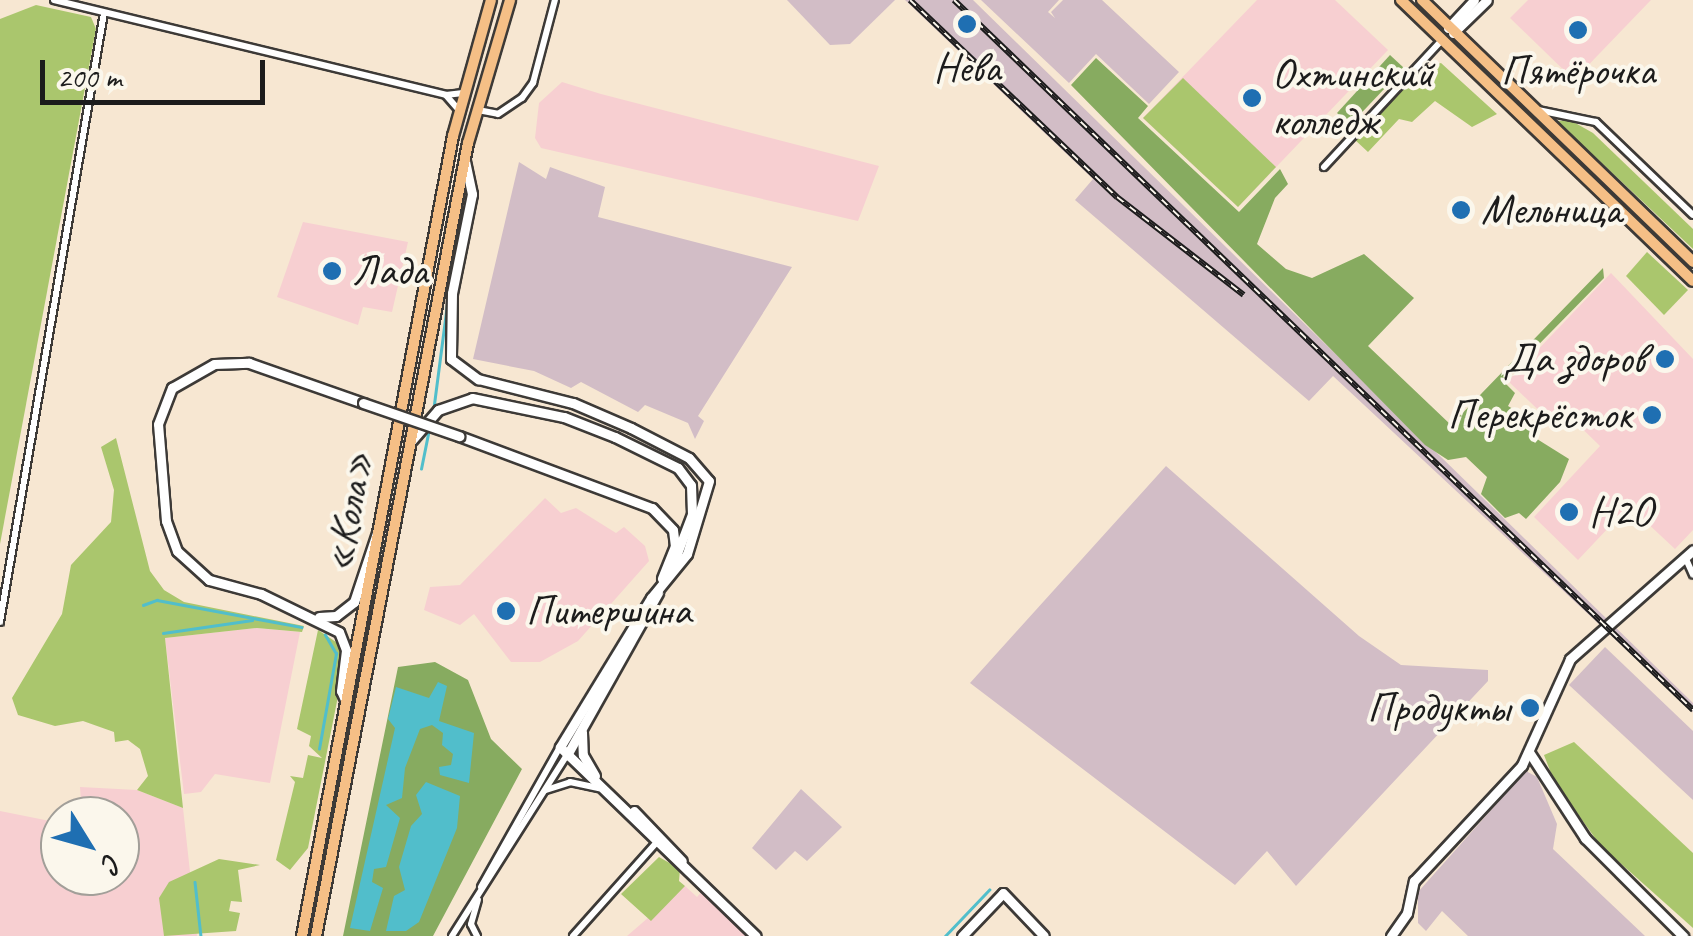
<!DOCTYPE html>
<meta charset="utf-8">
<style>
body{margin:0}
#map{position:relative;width:1693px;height:936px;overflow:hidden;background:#f7e7d2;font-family:Caveat,sans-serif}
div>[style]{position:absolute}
.built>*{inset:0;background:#f7cfd1}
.industrial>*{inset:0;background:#d2bdc6}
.green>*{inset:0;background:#aac66d}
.forest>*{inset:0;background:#87ab60}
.water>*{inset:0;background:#51becb}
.stream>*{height:2.5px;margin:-1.25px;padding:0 1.25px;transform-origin:1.25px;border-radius:1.25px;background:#51becb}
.roads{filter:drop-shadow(2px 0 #3d3a37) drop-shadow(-2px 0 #3d3a37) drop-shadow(0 2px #3d3a37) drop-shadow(0 -2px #3d3a37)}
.minor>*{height:6px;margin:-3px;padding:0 3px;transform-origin:3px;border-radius:3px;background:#fff}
.tertiary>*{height:9px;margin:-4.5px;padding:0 4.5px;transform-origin:4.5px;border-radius:4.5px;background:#fff}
.primary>*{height:10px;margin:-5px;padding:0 5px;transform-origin:5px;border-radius:5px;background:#f5bf86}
.rail>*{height:6px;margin-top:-3px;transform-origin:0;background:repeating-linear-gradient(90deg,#fbf7ec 0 8px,#1c1c1c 0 16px);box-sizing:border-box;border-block:2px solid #1c1c1c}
.bridges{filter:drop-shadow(2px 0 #3d3a37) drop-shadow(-2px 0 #3d3a37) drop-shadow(0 2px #3d3a37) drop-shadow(0 -2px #3d3a37)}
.tertiary-bridge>*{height:9px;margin:-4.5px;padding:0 4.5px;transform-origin:4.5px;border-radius:4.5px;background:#fff}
.dots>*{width:28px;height:28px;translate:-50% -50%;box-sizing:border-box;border:5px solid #fbf7ec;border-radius:50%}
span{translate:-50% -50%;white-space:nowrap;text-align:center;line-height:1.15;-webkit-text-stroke:8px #fbf7ec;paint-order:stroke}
.poi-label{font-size:42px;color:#1c1c1c}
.left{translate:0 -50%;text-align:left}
.right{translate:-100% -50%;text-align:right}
.street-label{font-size:42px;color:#1c1c1c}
.north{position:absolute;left:40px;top:796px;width:100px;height:100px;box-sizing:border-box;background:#fbf7ec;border:2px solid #a29f99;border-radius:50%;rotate:127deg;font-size:28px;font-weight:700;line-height:40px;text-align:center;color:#1c1c1c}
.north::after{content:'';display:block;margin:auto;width:35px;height:45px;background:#1f6fb2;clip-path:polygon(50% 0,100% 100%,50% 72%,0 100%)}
.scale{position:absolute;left:40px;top:60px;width:225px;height:45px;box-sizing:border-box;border:5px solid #1c1c1c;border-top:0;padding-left:12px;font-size:30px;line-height:35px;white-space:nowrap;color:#1c1c1c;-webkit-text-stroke:8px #fbf7ec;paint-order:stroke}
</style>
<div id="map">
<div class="built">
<div style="clip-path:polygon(1257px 0,1335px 0,1388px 50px,1238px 207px,1143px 118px)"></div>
<div style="clip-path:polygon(1528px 0,1651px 0,1574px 80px,1510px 18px)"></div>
<div style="clip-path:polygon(562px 82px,601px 94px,879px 166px,858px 221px,541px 148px,535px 138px,539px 103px)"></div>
<div style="clip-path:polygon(303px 222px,408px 242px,392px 312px,363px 307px,358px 325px,277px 297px)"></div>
<div style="clip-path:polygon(1611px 273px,1693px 359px,1693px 530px,1675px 549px,1629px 506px,1578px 560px,1534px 517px,1600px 446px,1564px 411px,1552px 423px,1508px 381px)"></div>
<div style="clip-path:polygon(545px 498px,561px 513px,576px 508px,616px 533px,624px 527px,645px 546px,649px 561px,578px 641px,540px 662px,511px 662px,474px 614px,460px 625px,424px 610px,430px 587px,460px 585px)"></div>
<div style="clip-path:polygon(257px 628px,300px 632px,270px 783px,215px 774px,201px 792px,184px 794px,165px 638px)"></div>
<div style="clip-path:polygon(80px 787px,137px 790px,183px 808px,197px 936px,0 936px,0 811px,60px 823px,60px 876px,120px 876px,120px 816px,82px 816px)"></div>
<div style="clip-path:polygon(685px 886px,697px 897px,703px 890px,748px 936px,627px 936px)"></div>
</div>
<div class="industrial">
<div style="clip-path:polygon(787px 0,895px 0,850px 44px,830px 45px)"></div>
<div style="clip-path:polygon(905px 0,973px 0,1693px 703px,1693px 712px,1333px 376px,1309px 401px,1075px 200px,1093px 179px)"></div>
<div style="clip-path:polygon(981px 0,1059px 0,1048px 12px,1055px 18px,1051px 12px,1063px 0,1102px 0,1179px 72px,1149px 104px,1096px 54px,1069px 83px)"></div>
<div style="clip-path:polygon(519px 162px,546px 179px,550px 167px,605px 187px,598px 217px,792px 267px,698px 416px,704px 421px,695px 439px,688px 423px,645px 405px,638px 412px,581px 382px,571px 388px,534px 371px,473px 359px)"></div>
<div style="clip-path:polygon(1166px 466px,1359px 636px,1401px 665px,1488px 670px,1488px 681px,1296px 886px,1267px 851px,1235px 885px,970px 683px)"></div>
<div style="clip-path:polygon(1605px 647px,1693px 731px,1693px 800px,1569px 685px)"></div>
<div style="clip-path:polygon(1526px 771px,1537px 777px,1557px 824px,1553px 849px,1645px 936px,1468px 936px,1442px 911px,1426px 931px,1418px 923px,1418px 892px)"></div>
<div style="clip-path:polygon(801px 789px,842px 827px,807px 861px,795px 851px,776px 870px,752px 848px)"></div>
</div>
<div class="green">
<div style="clip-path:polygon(36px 5px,91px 17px,96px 29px,0 544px,0 19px)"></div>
<div style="clip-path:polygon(1441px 63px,1497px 114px,1472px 127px,1435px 101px,1412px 122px,1399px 119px,1368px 152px,1354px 139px,1418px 70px)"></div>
<div style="clip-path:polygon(1183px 78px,1276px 167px,1238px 207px,1143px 118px)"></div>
<div style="clip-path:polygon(1570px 120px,1593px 133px,1693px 229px,1693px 249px,1557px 121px)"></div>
<div style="clip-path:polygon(1647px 252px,1688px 290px,1664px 315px,1626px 276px)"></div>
<div style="clip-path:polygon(116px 438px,150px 571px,164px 590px,184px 602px,304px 626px,302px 632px,257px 628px,165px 638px,183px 808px,137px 790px,148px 776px,140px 749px,128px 740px,115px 742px,114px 732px,83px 721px,55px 726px,18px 715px,12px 698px,62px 614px,71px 565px,111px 522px,114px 490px,101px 447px)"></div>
<div style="clip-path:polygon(318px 630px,342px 646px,342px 676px,308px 848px,290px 870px,276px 860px,295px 782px,290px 776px,303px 778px,308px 755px,322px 758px,309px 746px,311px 736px,297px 729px)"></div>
<div style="clip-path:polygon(1574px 742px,1693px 853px,1693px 928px,1600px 845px,1554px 781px,1544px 755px)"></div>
<div style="clip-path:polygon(659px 857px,680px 869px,679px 881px,685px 886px,651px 921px,621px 894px)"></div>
<div style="clip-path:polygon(219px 859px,260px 865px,238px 870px,242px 902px,231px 901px,229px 911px,240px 913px,236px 931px,164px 936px,159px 898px,169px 882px)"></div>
</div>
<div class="forest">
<div style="clip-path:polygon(1390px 55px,1404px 68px,1350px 125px,1337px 113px)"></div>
<div style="clip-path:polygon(1096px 58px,1148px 106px,1138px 118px,1239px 212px,1280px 169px,1288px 184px,1275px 198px,1257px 244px,1286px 269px,1312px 278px,1364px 254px,1414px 298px,1368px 346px,1451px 425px,1603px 268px,1604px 278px,1503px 381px,1515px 393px,1508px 406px,1533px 421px,1537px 439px,1569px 459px,1560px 482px,1526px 519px,1519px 513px,1505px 518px,1481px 494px,1487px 477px,1466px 457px,1448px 460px,1425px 445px,1071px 85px)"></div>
<div style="clip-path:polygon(435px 662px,468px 680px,491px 739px,522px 769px,433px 936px,343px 936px,398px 667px)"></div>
</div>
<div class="water">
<div style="clip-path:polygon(438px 682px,447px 686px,439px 721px,474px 733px,469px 783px,440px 775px,439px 767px,451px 765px,453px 754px,442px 745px,443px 733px,432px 725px,420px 729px,405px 768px,402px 798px,386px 805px,400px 818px,386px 867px,374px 869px,372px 882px,383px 888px,370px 931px,350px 928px,395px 728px,388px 719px,396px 687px,429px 698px)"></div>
<div style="clip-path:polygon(426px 782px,460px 796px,457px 828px,419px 922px,406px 931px,386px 931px,394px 896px,405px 890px,399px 867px,411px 826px,422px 814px,416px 795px)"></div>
</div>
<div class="stream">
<div style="left:433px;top:412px;width:117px;rotate:-82.6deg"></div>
<div style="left:421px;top:469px;width:41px;rotate:-78.7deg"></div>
<div style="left:143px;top:605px;width:15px;rotate:-20deg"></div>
<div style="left:157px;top:600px;width:147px;rotate:10.6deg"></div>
<div style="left:163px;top:633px;width:90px;rotate:-8.3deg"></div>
<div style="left:319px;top:749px;width:97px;rotate:-79.9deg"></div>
<div style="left:336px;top:654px;width:22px;rotate:-120deg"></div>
<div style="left:195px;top:882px;width:54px;rotate:83.7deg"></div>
<div style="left:945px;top:936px;width:64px;rotate:-46.3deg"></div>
</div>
<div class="roads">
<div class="minor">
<div style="left:54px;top:0;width:403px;rotate:13.6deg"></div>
<div style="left:458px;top:109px;width:18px;rotate:-131deg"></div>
<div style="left:446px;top:95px;width:17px;rotate:-7deg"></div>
<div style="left:478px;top:110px;width:20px;rotate:11deg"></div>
<div style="left:498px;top:114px;width:29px;rotate:-34deg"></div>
<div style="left:522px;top:98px;width:19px;rotate:-54deg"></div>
<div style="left:533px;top:83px;width:86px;rotate:-75.2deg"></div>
<div style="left:1538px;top:110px;width:59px;rotate:11.7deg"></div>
<div style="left:1596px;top:122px;width:134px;rotate:43.8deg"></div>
<div style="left:1324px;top:167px;width:173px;rotate:-47.1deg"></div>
<div style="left:1686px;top:559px;width:17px;rotate:66deg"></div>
<div style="left:0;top:622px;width:618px;rotate:-80.31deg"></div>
<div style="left:546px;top:790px;width:25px;rotate:-18deg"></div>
<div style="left:570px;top:782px;width:30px;rotate:12deg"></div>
<div style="left:481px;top:887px;width:161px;rotate:-60.6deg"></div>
<div style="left:452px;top:936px;width:214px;rotate:-57.6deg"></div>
<div style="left:477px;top:936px;width:13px;rotate:-117deg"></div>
<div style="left:471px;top:924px;width:25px;rotate:-74deg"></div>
<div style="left:573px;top:936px;width:127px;rotate:-48.2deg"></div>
</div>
<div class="tertiary">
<div style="left:1448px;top:28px;width:38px;rotate:-47deg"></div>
<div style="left:1453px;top:33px;width:47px;rotate:-44.1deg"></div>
<div style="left:465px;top:161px;width:34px;rotate:78deg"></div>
<div style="left:472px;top:194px;width:101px;rotate:101.4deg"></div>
<div style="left:452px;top:293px;width:66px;rotate:90.9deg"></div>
<div style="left:451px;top:359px;width:34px;rotate:37deg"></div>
<div style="left:478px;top:379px;width:98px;rotate:14.2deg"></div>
<div style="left:573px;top:403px;width:63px;rotate:23.3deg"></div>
<div style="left:631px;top:428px;width:65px;rotate:27.3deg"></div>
<div style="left:689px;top:458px;width:30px;rotate:49deg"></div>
<div style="left:709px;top:481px;width:76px;rotate:106.8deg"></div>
<div style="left:687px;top:554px;width:57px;rotate:129.3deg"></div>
<div style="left:651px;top:598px;width:175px;rotate:121.4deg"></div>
<div style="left:560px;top:747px;width:272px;rotate:44deg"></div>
<div style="left:459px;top:436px;width:206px;rotate:20.5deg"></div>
<div style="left:652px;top:508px;width:30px;rotate:46deg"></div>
<div style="left:673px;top:530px;width:16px;rotate:83deg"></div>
<div style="left:675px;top:546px;width:35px;rotate:112deg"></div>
<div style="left:412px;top:440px;width:40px;rotate:-49deg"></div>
<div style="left:438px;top:410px;width:36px;rotate:-19deg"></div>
<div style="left:472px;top:398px;width:94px;rotate:11.7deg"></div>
<div style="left:564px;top:417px;width:55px;rotate:21.4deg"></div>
<div style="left:615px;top:437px;width:70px;rotate:26.2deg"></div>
<div style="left:678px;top:468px;width:21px;rotate:53deg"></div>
<div style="left:691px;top:485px;width:29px;rotate:88deg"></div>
<div style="left:692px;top:514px;width:53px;rotate:110.8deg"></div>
<div style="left:319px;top:617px;width:17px;rotate:-3deg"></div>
<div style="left:336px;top:616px;width:23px;rotate:-38deg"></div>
<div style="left:354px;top:602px;width:73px;rotate:-71.6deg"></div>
<div style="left:346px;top:702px;width:12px;rotate:-114deg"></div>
<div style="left:341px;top:691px;width:41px;rotate:-83deg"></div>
<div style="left:346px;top:650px;width:19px;rotate:-111deg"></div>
<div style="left:339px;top:632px;width:87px;rotate:-154deg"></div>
<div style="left:261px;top:594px;width:54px;rotate:-164.9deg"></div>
<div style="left:209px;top:580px;width:43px;rotate:-137.8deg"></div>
<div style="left:177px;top:551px;width:32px;rotate:-110deg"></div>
<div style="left:166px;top:521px;width:97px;rotate:-94.7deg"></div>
<div style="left:158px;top:424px;width:39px;rotate:-69deg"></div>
<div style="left:172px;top:388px;width:48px;rotate:-29.7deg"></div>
<div style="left:214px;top:364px;width:35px;rotate:-2deg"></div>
<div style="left:249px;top:363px;width:121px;rotate:19.3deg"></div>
<div style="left:582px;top:732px;width:23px;rotate:88deg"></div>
<div style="left:583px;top:755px;width:24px;rotate:60deg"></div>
<div style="left:1529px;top:752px;width:103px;rotate:56.9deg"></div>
<div style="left:1585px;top:838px;width:139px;rotate:45deg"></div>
<div style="left:567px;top:755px;width:186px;rotate:-60.7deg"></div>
<div style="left:634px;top:811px;width:69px;rotate:46.2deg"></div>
<div style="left:962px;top:936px;width:59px;rotate:-46.4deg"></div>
<div style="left:1003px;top:893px;width:59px;rotate:46.4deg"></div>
<div style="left:1391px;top:936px;width:28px;rotate:-55deg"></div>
<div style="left:1407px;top:913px;width:33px;rotate:-78deg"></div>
<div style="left:1414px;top:881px;width:158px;rotate:-47deg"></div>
<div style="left:1522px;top:765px;width:116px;rotate:-65.6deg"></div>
<div style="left:1570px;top:659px;width:164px;rotate:-41.5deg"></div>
</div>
<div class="primary">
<div style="left:1401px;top:0;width:405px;rotate:43.9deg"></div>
<div style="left:1422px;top:0;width:377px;rotate:44deg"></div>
<div style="left:302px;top:936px;width:814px;rotate:-79.31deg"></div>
<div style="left:453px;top:136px;width:141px;rotate:-74.4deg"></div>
<div style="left:316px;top:936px;width:807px;rotate:-79.15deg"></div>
<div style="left:468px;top:143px;width:149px;rotate:-73.6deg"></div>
</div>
</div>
<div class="rail">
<div style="left:910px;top:0;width:286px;rotate:43.6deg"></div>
<div style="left:1117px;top:197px;width:160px;rotate:37.7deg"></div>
<div style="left:954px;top:0;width:1025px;rotate:43.85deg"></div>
</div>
<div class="bridges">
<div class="tertiary-bridge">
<div style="left:363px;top:403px;width:102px;rotate:19deg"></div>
</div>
</div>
<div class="dots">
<div style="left:967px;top:24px;background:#1f6fb2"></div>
<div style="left:1578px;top:30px;background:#1f6fb2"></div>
<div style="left:1252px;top:98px;background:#1f6fb2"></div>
<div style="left:1461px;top:210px;background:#1f6fb2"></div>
<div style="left:332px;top:271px;background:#1f6fb2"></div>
<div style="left:1665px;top:359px;background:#1f6fb2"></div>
<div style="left:1652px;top:415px;background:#1f6fb2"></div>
<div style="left:1569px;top:512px;background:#1f6fb2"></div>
<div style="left:506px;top:611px;background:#1f6fb2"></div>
<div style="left:1530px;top:708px;background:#1f6fb2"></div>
</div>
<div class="poi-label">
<span style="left:967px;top:68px">Нева</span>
<span style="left:1578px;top:71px">Пятёрочка</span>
<span class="left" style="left:1272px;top:98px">Охтинский<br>колледж</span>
<span class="left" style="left:1481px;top:210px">Мельница</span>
<span class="left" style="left:352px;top:271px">Лада</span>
<span class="right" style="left:1645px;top:359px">Да здоров</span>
<span class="right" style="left:1632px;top:415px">Перекрёсток</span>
<span class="left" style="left:1589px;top:512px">H2O</span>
<span class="left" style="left:526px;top:611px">Питершина</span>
<span class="right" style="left:1510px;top:708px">Продукты</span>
</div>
<div class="street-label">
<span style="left:349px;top:512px;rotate:-79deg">«Кола»</span>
</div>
<div class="north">С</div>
<div class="scale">200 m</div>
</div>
